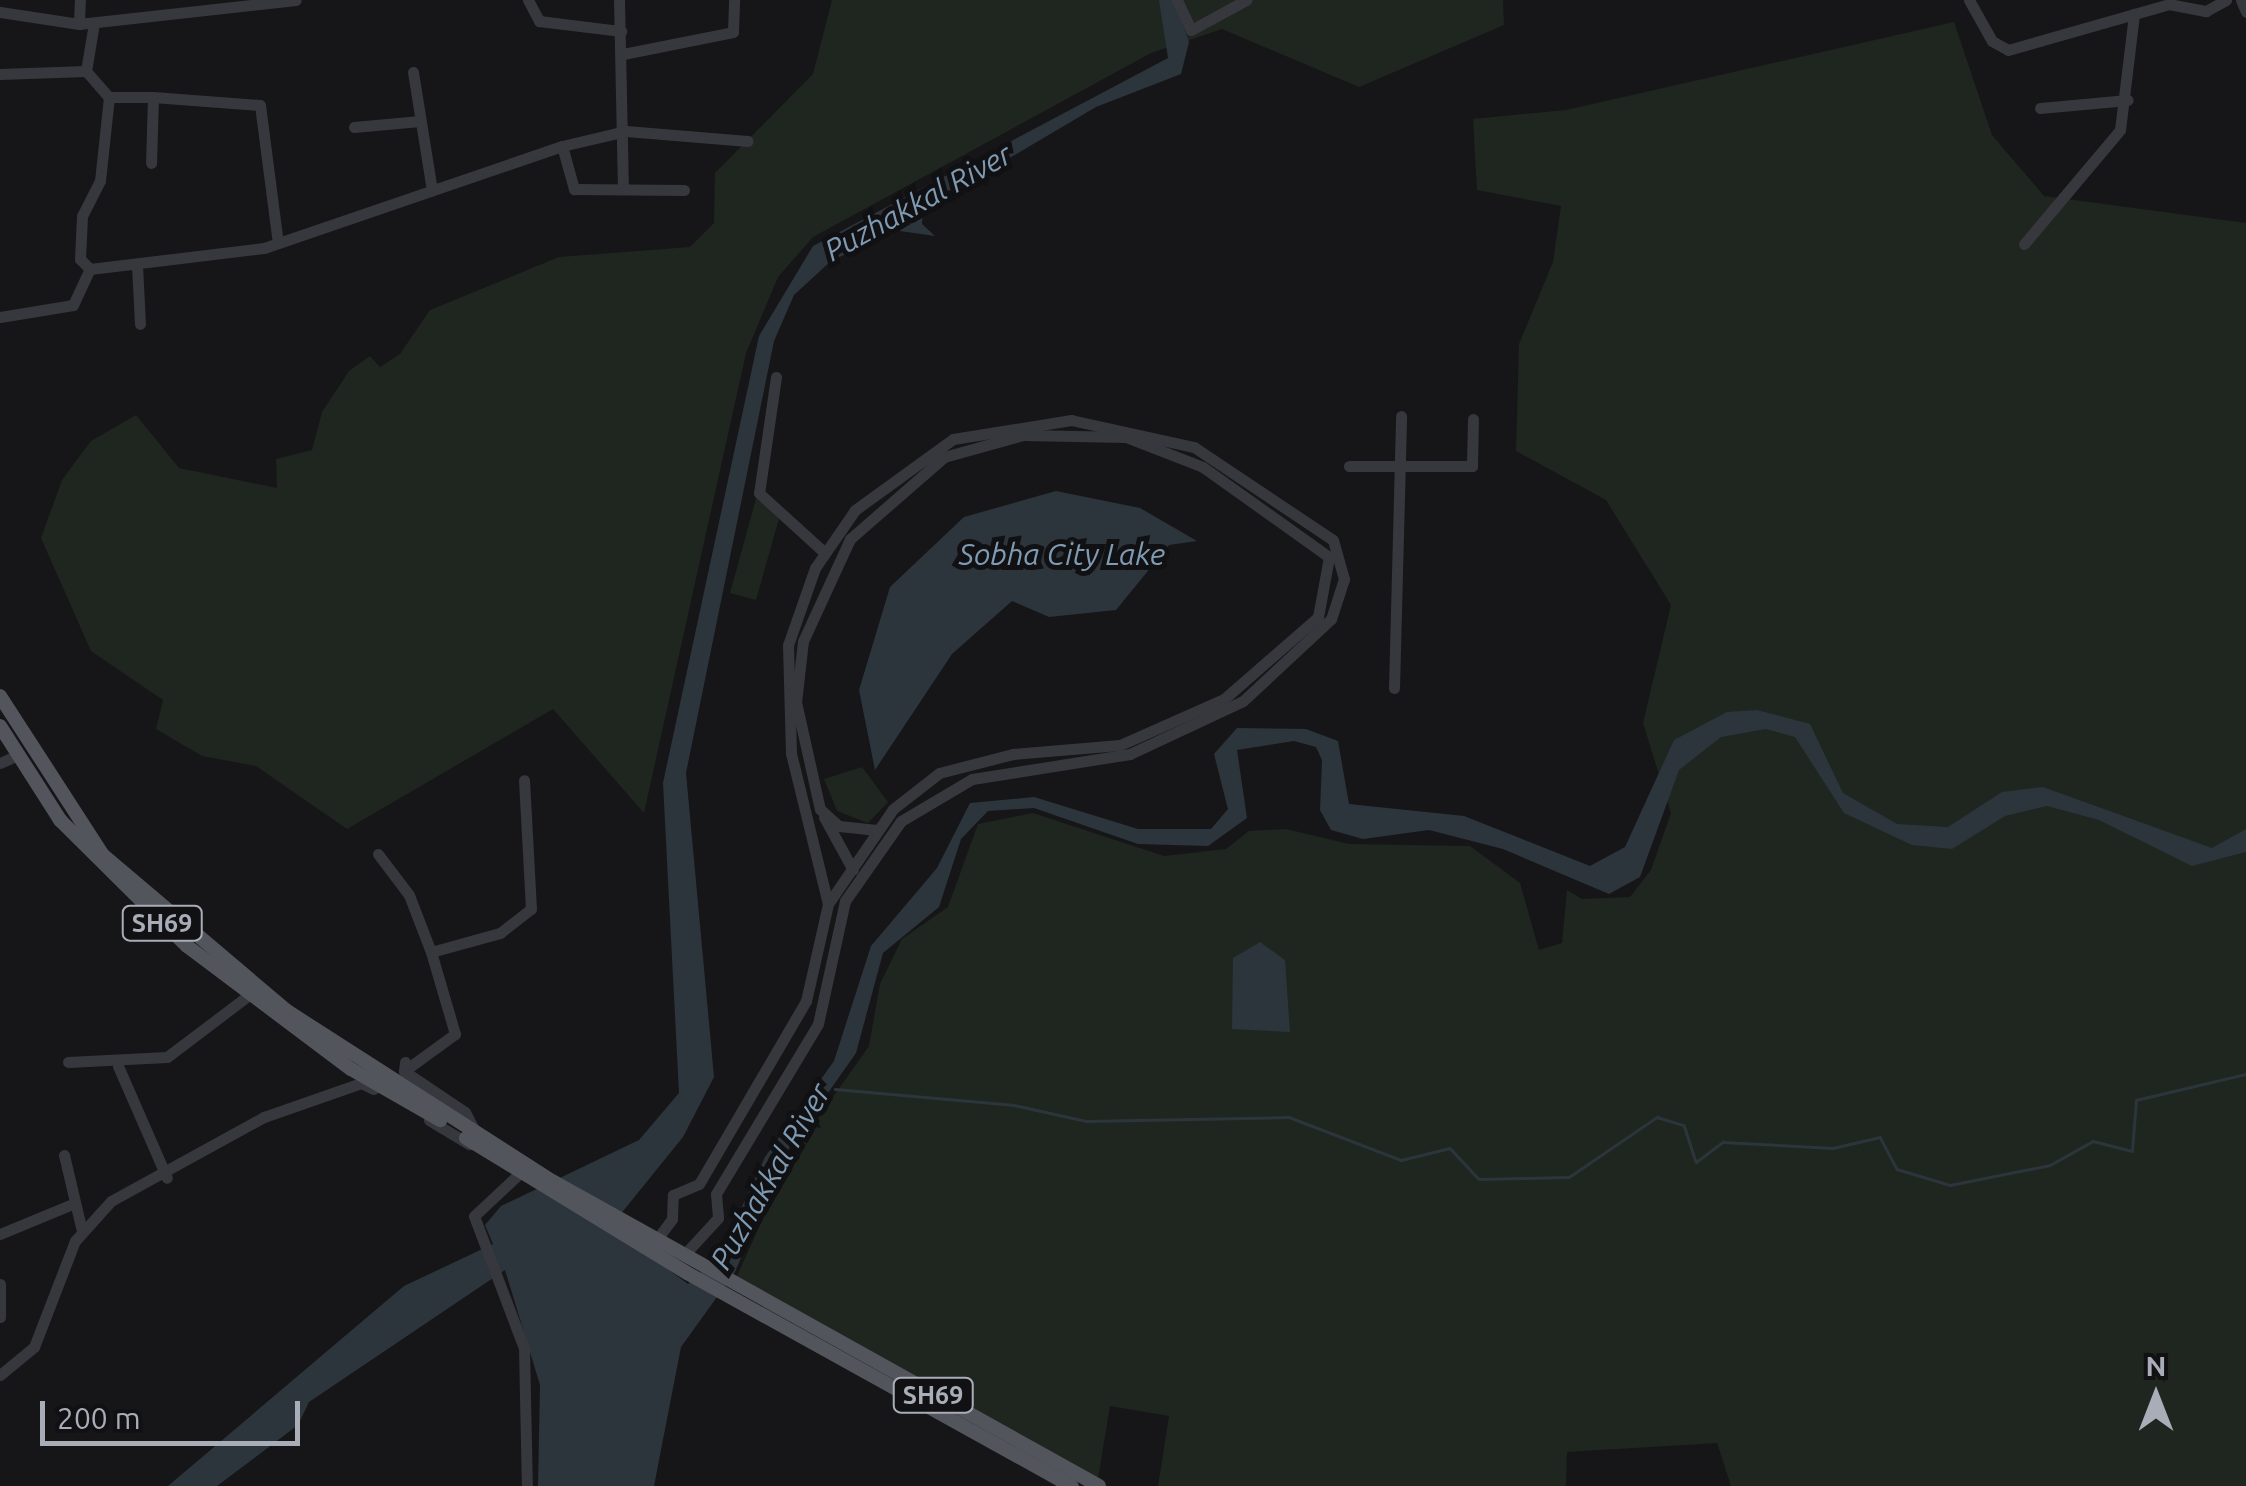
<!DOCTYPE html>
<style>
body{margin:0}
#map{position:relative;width:2246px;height:1486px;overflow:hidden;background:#161618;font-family:Ubuntu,sans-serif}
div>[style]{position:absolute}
.green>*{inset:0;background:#1e261f}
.water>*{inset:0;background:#2c353c}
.stream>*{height:2.5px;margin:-1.25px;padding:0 1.25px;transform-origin:1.25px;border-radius:1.25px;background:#2c353c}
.minor>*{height:11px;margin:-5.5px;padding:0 5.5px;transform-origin:5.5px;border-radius:5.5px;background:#37383d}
.major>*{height:14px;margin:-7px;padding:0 7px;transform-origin:7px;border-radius:7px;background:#53555c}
span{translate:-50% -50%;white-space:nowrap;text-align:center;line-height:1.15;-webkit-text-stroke:10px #111113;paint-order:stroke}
.shield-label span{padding:2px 8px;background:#111113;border:2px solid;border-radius:8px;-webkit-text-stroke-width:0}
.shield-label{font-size:25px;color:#a8adb8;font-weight:700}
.water-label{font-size:30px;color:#7f9bb3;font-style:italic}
.north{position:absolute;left:2106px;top:1346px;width:100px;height:100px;-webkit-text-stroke:8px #111113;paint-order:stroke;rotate:0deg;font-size:28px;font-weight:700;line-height:40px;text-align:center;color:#a8adb8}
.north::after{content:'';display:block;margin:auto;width:35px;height:45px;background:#a8adb8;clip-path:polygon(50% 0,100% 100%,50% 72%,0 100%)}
.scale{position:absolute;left:40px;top:1401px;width:260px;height:45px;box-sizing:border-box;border:5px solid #a8adb8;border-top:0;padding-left:12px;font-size:30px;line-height:35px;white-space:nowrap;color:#a8adb8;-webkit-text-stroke:8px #111113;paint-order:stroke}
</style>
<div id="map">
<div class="green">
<div style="clip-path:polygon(832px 0,1503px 0,1504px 25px,1359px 87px,1222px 29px,1151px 53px,813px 237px,778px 277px,746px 353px,644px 813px,553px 709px,347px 829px,256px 766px,202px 756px,156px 729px,163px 700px,91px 651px,41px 538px,62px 480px,91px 441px,136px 415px,179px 468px,277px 488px,276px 459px,312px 450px,322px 412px,349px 371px,370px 356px,380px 367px,400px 354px,430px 310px,559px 257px,690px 247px,714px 223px,715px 173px,813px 74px)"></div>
<div style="clip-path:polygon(1954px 22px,1992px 135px,2044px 196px,2246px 223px,2246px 1486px,1731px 1486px,1717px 1443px,1567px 1452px,1566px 1486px,1158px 1486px,1169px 1416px,1110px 1406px,1098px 1479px,737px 1276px,791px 1156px,869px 1046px,880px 984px,902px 939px,948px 907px,978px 824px,1033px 813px,1164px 856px,1226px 849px,1249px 831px,1286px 829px,1349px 844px,1470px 846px,1520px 883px,1539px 950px,1562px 943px,1567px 890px,1582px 899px,1630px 897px,1651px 870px,1671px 813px,1643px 723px,1671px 605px,1606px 500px,1516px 451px,1519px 344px,1553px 262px,1561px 206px,1477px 190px,1473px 119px,1566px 110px)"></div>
<div style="clip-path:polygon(757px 495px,780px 515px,756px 600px,730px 593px)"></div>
<div style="clip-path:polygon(862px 767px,888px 802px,868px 823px,837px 811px,824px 779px)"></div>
</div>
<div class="water">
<div style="clip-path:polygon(1159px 0,1174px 0,1189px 42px,1181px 74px,1096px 107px,923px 209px,922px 224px,935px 236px,886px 229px,883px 239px,832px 260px,794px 295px,774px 341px,686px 773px,714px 1077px,683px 1137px,611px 1226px,649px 1255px,688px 1284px,719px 1256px,765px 1157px,834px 1061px,871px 946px,937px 868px,970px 803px,1034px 797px,1138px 829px,1211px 829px,1228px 809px,1214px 754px,1237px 728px,1306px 729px,1338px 741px,1349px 804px,1464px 816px,1590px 866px,1625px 847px,1674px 740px,1727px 712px,1757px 710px,1810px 724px,1843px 793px,1897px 824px,1948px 827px,2002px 792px,2043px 787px,2212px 848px,2246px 829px,2246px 852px,2192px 866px,2099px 820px,2047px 806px,2005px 816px,1952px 849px,1912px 845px,1844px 813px,1795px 737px,1766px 729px,1721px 737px,1679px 770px,1640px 877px,1609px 894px,1503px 849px,1429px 830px,1363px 839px,1331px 830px,1320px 810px,1322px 760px,1316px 747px,1294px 741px,1237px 750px,1247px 818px,1208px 846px,1138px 844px,1034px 808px,988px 811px,961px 839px,939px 907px,883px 953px,856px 1053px,785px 1154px,735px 1272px,681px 1347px,654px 1486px,538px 1486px,540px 1385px,505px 1270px,309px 1402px,298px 1425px,217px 1486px,168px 1486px,404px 1286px,493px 1244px,485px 1225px,501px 1206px,639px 1140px,679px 1093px,663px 783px,759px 336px,813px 246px,1168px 58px)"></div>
<div style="clip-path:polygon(1056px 491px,1140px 508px,1197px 541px,1169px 545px,1116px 610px,1049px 617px,1012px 601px,952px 654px,875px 770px,859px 690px,890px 587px,964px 517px)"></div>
<div style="clip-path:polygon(1260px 942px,1285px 960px,1290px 1032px,1232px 1029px,1233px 958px)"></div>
</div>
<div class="stream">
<div style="left:835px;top:1089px;width:180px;rotate:5.1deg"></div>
<div style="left:1014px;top:1105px;width:74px;rotate:12.5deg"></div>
<div style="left:1086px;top:1121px;width:203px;rotate:-1.1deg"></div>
<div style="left:1289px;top:1117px;width:120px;rotate:21deg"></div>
<div style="left:1401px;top:1160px;width:50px;rotate:-13.8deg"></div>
<div style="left:1450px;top:1148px;width:42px;rotate:46.9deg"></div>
<div style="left:1479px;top:1179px;width:90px;rotate:-1.3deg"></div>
<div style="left:1569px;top:1177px;width:107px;rotate:-34.3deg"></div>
<div style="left:1657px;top:1117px;width:28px;rotate:17deg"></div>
<div style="left:1684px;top:1125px;width:39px;rotate:72deg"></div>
<div style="left:1696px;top:1162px;width:34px;rotate:-37deg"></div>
<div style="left:1723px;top:1142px;width:110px;rotate:3.1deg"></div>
<div style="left:1833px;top:1148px;width:48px;rotate:-13.2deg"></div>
<div style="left:1880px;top:1137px;width:36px;rotate:62deg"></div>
<div style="left:1897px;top:1169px;width:55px;rotate:16.8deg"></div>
<div style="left:1950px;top:1185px;width:102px;rotate:-11.3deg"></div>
<div style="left:2050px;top:1165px;width:49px;rotate:-29.2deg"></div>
<div style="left:2093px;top:1141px;width:40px;rotate:14.4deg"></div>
<div style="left:2132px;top:1151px;width:51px;rotate:-85.5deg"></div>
<div style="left:2136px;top:1100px;width:113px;rotate:-13.3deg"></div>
</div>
<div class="minor">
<div style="left:528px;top:0;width:24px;rotate:62deg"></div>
<div style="left:539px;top:21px;width:83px;rotate:7deg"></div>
<div style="left:619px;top:0;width:186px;rotate:88.8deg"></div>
<div style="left:1177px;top:0;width:33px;rotate:65deg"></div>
<div style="left:1191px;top:30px;width:63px;rotate:-28.6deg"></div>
<div style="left:1969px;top:0;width:47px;rotate:60.7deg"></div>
<div style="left:1992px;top:41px;width:18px;rotate:29deg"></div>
<div style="left:2008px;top:50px;width:167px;rotate:-15.9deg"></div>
<div style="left:2169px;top:4px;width:38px;rotate:11deg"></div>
<div style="left:2206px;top:11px;width:23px;rotate:-29deg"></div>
<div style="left:2241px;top:0;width:13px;rotate:67deg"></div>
<div style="left:0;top:12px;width:80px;rotate:8.6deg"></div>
<div style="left:79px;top:24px;width:218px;rotate:-6.3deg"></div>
<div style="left:79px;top:24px;width:24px;rotate:-88deg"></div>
<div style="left:623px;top:54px;width:112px;rotate:-11.3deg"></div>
<div style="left:733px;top:32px;width:32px;rotate:-88deg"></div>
<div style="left:86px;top:71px;width:49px;rotate:-80.5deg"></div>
<div style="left:413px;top:72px;width:120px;rotate:80.9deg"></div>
<div style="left:0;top:74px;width:86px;rotate:-2deg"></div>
<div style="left:86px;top:71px;width:35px;rotate:49deg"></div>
<div style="left:153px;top:97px;width:107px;rotate:4.3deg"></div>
<div style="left:260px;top:105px;width:139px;rotate:82.6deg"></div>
<div style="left:2040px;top:108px;width:88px;rotate:-5.2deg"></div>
<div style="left:354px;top:127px;width:66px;rotate:-5.2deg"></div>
<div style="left:562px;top:146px;width:45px;rotate:74.4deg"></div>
<div style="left:574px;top:189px;width:110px;rotate:0.5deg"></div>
<div style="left:2024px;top:244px;width:149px;rotate:-49.9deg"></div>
<div style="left:2120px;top:130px;width:117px;rotate:-83.1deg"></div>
<div style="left:137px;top:265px;width:59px;rotate:87.1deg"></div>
<div style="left:90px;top:269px;width:14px;rotate:-135deg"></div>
<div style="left:80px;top:259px;width:43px;rotate:-87.3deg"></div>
<div style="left:82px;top:216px;width:39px;rotate:-63deg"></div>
<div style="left:100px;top:181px;width:84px;rotate:-83.9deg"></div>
<div style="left:109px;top:97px;width:44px"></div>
<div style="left:153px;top:97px;width:66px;rotate:91.7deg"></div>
<div style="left:0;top:317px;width:74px;rotate:-9.3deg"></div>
<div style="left:73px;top:305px;width:40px;rotate:-65deg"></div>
<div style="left:90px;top:269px;width:175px;rotate:-6.9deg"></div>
<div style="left:264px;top:248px;width:315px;rotate:-18.9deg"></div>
<div style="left:562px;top:146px;width:66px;rotate:-13.2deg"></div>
<div style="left:626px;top:131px;width:122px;rotate:4.7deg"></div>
<div style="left:776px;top:377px;width:117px;rotate:98.3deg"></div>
<div style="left:759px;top:493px;width:89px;rotate:42.3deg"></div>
<div style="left:1349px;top:466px;width:123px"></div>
<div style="left:1472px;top:466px;width:47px;rotate:-88.8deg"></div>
<div style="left:1394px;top:688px;width:272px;rotate:-88.5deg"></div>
<div style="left:0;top:763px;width:17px;rotate:-24deg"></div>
<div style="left:824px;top:817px;width:60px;rotate:61.3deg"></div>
<div style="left:378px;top:854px;width:51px;rotate:52.9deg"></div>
<div style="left:409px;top:895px;width:61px;rotate:68.9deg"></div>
<div style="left:828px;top:904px;width:115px;rotate:-55.6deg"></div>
<div style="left:893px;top:809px;width:58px;rotate:-38deg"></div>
<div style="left:939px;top:773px;width:76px;rotate:-14.4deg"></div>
<div style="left:1013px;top:754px;width:107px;rotate:-4.8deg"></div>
<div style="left:1120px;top:745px;width:114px;rotate:-23.9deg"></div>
<div style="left:1224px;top:699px;width:125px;rotate:-41.1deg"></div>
<div style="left:1318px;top:617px;width:61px;rotate:-79.6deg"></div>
<div style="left:1329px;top:557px;width:155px;rotate:-144.5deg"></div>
<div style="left:1203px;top:467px;width:83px;rotate:-158.7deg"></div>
<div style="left:1126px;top:437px;width:103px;rotate:-178.9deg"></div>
<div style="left:1023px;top:435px;width:82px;rotate:164.4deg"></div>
<div style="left:944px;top:457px;width:125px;rotate:138.9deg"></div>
<div style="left:850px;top:539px;width:112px;rotate:114.7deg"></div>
<div style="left:803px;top:641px;width:61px;rotate:96.5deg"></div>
<div style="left:796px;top:702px;width:110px;rotate:77.4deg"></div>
<div style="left:820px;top:809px;width:25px;rotate:42deg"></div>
<div style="left:839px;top:826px;width:38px;rotate:6deg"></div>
<div style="left:68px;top:1062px;width:99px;rotate:-2.9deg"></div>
<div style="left:167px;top:1057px;width:103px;rotate:-37.1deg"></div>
<div style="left:405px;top:1062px;width:9px;rotate:96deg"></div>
<div style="left:404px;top:1071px;width:63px;rotate:-36deg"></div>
<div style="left:455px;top:1034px;width:85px;rotate:-106.3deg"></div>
<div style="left:431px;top:952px;width:72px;rotate:-15.4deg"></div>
<div style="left:500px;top:933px;width:39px;rotate:-38deg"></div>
<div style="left:531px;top:909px;width:129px;rotate:-93.1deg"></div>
<div style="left:118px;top:1066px;width:122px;rotate:66.4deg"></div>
<div style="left:404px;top:1071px;width:73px;rotate:33.9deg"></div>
<div style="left:465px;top:1112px;width:25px;rotate:63deg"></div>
<div style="left:429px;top:1120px;width:47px;rotate:31deg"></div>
<div style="left:64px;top:1155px;width:78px;rotate:76.7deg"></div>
<div style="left:521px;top:1172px;width:64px;rotate:136.9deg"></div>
<div style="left:474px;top:1216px;width:141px;rotate:69.3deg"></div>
<div style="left:524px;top:1348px;width:138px;rotate:88.8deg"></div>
<div style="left:0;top:1234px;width:81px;rotate:-22.5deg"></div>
<div style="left:657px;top:1239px;width:25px;rotate:-53deg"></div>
<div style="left:672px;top:1219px;width:24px;rotate:-88deg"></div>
<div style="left:673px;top:1195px;width:28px;rotate:-23deg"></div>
<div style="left:699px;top:1184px;width:212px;rotate:-59.7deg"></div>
<div style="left:806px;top:1001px;width:99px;rotate:-77.2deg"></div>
<div style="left:828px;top:904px;width:155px;rotate:-103.8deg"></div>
<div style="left:791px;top:753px;width:108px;rotate:-91.6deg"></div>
<div style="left:788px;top:645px;width:82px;rotate:-70.7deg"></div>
<div style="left:815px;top:568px;width:70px;rotate:-55.4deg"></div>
<div style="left:855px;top:510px;width:121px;rotate:-35.9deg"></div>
<div style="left:953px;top:439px;width:120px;rotate:-9.1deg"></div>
<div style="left:1071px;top:420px;width:126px;rotate:12.4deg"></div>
<div style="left:1194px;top:447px;width:167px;rotate:33.8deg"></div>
<div style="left:1333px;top:540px;width:41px;rotate:74.2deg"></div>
<div style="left:1344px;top:579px;width:42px;rotate:108deg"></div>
<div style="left:1331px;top:619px;width:120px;rotate:137deg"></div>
<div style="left:1243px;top:701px;width:125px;rotate:154.9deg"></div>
<div style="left:1130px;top:754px;width:160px;rotate:171deg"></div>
<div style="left:972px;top:779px;width:82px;rotate:149.4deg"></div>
<div style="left:901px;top:821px;width:98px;rotate:125deg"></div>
<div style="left:845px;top:901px;width:126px;rotate:102.4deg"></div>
<div style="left:818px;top:1024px;width:198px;rotate:121deg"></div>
<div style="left:716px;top:1194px;width:24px;rotate:85deg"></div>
<div style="left:718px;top:1218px;width:50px;rotate:132.6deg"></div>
<div style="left:0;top:1284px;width:33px;rotate:90deg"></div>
<div style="left:0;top:1375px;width:44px;rotate:-39.5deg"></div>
<div style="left:34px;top:1347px;width:114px;rotate:-68.9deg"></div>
<div style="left:75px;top:1241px;width:54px;rotate:-48deg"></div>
<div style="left:111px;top:1201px;width:175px;rotate:-28.8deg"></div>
<div style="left:264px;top:1117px;width:103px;rotate:-19.3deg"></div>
<div style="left:361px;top:1083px;width:14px;rotate:25deg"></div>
</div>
<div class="major">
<div style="left:0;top:696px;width:189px;rotate:57.1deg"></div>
<div style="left:103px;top:855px;width:241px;rotate:40.3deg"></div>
<div style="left:287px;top:1011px;width:309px;rotate:32.7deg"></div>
<div style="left:547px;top:1178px;width:632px;rotate:29.16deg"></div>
<div style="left:0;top:726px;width:112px;rotate:57.4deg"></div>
<div style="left:60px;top:820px;width:179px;rotate:44.8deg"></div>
<div style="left:187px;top:946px;width:205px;rotate:36.9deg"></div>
<div style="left:351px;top:1069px;width:103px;rotate:29.8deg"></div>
<div style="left:466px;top:1138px;width:259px;rotate:31.4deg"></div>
<div style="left:687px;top:1273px;width:440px;rotate:29deg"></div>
</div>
<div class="shield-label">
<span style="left:162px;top:923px">SH69</span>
<span style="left:933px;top:1395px">SH69</span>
</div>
<div class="water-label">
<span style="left:918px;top:202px;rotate:-29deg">Puzhakkal River</span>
<span style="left:1062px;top:554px">Sobha City Lake</span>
<span style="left:770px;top:1176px;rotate:-60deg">Puzhakkal River</span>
</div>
<div class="north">N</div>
<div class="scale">200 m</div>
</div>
